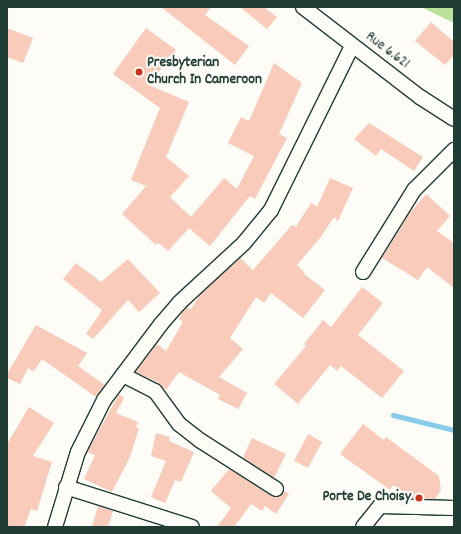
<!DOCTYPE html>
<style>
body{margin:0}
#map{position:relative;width:461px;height:534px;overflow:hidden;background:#fdfcf7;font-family:Dekko,sans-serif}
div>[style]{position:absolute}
.green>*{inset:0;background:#bae29d}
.stream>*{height:5px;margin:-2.5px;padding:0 2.5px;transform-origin:2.5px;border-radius:2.5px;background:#89ccea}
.building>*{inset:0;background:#f8cbba}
.roads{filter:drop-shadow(1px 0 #1f3d34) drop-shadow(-1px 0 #1f3d34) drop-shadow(0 1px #1f3d34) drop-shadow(0 -1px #1f3d34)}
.street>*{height:14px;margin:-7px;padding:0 7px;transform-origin:7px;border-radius:7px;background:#fdfcf7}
.dots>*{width:11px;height:11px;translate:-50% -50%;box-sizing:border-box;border:2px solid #fdfcf7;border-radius:50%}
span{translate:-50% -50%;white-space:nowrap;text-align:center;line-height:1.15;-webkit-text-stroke:4px #fdfcf7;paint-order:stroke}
.street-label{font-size:15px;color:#1f3d34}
.poi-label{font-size:15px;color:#1f3d34;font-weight:700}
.left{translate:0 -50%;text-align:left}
.right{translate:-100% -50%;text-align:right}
.frame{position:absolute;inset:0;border:8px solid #1f3d34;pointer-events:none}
</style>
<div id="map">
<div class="green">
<div style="clip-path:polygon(421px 7px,454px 7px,454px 23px)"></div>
</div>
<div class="stream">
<div style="left:393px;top:415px;width:63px;rotate:13.8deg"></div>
</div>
<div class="building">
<div style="clip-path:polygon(161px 7px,211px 7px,205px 15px,249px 46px,235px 65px)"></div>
<div style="clip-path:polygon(240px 7px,264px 7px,277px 17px,267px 29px)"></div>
<div style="clip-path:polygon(431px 22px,454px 42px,454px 55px,445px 65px,415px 41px)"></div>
<div style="clip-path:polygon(7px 28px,33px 38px,23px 63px,7px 57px)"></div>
<div style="clip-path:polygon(146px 28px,176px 50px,149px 85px,189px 102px,166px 157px,189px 176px,170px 197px,191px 217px,224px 178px,237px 189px,254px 156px,228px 143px,241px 117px,249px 121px,274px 63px,302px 83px,279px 134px,287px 138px,255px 199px,250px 196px,210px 246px,189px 228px,168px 251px,158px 243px,156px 245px,122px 214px,146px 186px,131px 180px,160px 108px,113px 74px)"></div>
<div style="clip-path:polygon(369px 123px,423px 157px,414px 171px,381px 149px,376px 156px,354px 139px)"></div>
<div style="clip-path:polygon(330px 178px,353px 188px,338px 221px,334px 217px,320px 238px,297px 265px,305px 273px,304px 274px,325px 290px,303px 318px,271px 293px,264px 303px,256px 297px,230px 338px,243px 349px,219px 377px,247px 393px,238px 409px,218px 399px,220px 395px,179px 372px,166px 390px,159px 383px,136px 372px,157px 344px,166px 351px,183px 322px,179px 319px,183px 311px,187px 307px,191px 309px,200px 295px,240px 258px,253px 270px,292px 225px,296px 227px,311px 203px,317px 207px)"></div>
<div style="clip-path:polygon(426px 194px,450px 216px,437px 231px,454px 243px,454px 288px,427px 267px,418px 280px,382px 258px,410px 213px)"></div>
<div style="clip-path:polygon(128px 259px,160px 293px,139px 312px,128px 300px,93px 339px,86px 334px,102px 310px,63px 279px,76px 263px,101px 282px)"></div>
<div style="clip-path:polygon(362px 287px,383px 303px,358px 335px,404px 371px,382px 398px,341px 366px,337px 371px,330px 365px,298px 404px,274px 384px,306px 346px,304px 344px,323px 320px,331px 327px)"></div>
<div style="clip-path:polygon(36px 325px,87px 353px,78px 366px,105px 385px,96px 397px,42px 359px,34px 371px,28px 368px,20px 384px,7px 378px,7px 374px)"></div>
<div style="clip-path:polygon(119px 394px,124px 398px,116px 413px,138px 422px,136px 427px,139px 428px,130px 457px,112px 492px,84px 479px,95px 455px,87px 452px)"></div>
<div style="clip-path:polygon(29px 407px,54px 423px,33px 456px,52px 462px,37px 511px,31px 509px,24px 527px,7px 527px,7px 444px)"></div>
<div style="clip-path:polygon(363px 424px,384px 440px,386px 437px,439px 476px,441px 490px,435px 499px,412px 498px,393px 485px,390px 490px,340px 454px)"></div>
<div style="clip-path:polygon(156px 433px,170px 437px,169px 441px,194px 452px,181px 482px,175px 480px,165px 503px,151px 497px,166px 461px,151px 456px)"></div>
<div style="clip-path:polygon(308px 434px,322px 442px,308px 468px,294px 461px)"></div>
<div style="clip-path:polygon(252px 438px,286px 454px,274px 478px,243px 458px)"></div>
<div style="clip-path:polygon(229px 469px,272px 496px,280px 497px,284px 491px,289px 494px,276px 514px,265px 506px,262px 511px,251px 504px,234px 527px,217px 527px,231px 508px,211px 491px)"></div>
<div style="clip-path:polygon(98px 506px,113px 511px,108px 527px,92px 527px)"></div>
</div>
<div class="roads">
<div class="street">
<div style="left:303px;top:7px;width:148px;rotate:37.6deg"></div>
<div style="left:420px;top:97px;width:40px;rotate:32.9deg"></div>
<div style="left:363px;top:272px;width:97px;rotate:-58.1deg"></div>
<div style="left:414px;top:190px;width:57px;rotate:-45deg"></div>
<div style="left:123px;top:375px;width:36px;rotate:27deg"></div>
<div style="left:155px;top:391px;width:41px;rotate:54deg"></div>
<div style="left:179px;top:424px;width:28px;rotate:38deg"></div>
<div style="left:201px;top:441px;width:89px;rotate:32.6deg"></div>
<div style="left:66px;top:487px;width:132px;rotate:17.6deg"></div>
<div style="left:55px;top:527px;width:78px;rotate:-73deg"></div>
<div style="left:78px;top:452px;width:58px;rotate:-63.4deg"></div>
<div style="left:104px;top:400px;width:95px;rotate:-53.1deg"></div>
<div style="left:161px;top:324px;width:28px;rotate:-49deg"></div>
<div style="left:179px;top:303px;width:88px;rotate:-42.7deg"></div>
<div style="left:244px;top:243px;width:43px;rotate:-50.7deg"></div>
<div style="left:271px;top:210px;width:183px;rotate:-63.7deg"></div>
<div style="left:363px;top:527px;width:27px;rotate:-51deg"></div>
<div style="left:380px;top:506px;width:74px;rotate:1.5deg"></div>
</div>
</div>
<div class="dots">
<div style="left:139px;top:72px;background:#c8321e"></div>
<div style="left:419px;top:498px;background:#c8321e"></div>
</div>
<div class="street-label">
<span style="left:387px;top:51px;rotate:37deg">Rue 6.621</span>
</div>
<div class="poi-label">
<span class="left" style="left:147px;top:72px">Presbyterian<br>Church In Cameroon</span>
<span class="right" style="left:411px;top:498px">Porte De Choisy</span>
</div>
<div class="frame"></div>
</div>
